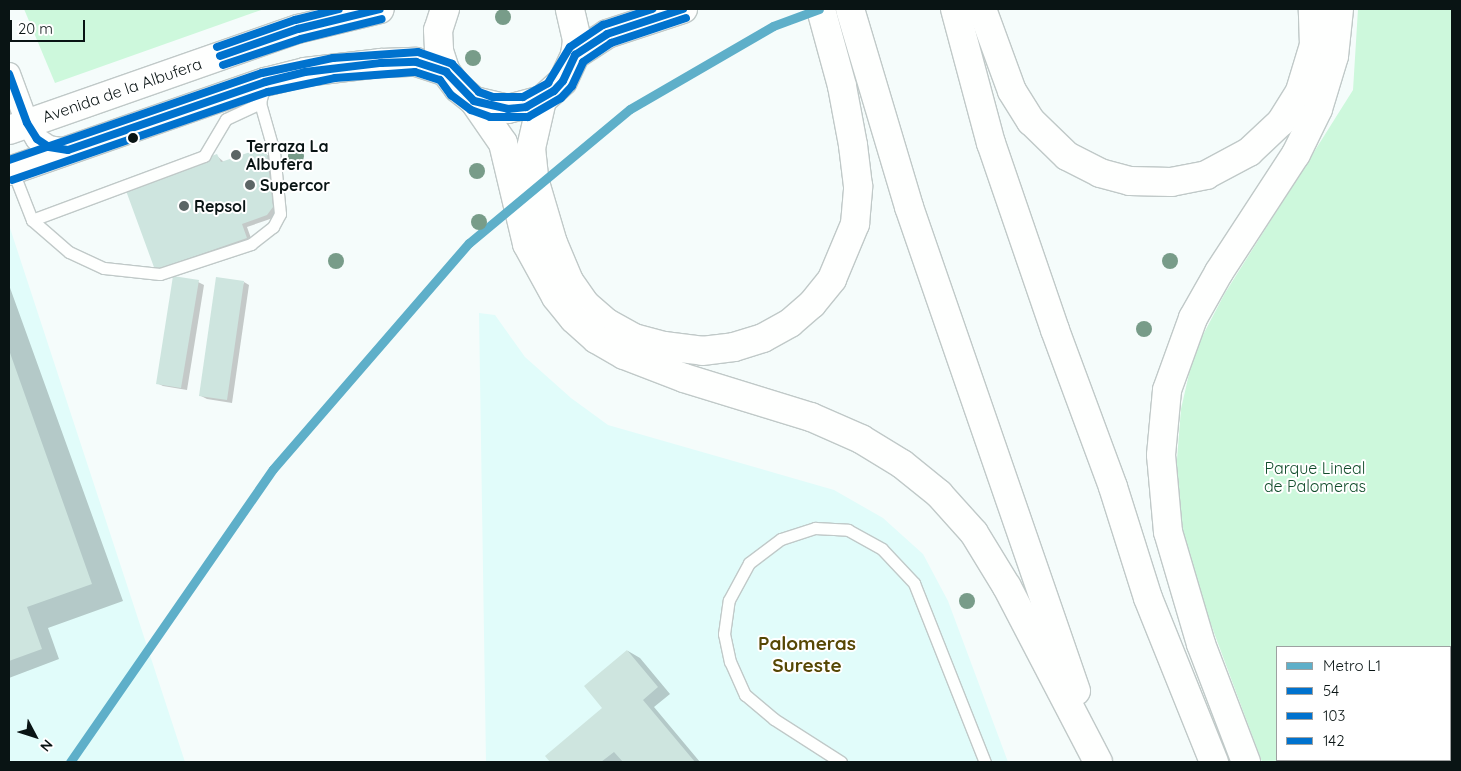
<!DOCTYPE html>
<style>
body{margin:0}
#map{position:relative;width:1461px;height:771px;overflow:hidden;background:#f5fcfb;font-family:Quicksand,sans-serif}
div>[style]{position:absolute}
.built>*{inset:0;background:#e1fcfa}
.green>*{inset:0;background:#cdf8dc}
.shadow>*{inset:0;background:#0003}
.building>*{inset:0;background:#cee5df}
.roads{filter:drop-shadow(1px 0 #c0c9c8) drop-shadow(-1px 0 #c0c9c8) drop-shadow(0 1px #c0c9c8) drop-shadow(0 -1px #c0c9c8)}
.service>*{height:11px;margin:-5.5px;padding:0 5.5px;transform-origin:5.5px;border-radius:5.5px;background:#fefffe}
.minor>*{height:22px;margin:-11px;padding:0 11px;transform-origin:11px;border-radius:11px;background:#fefffe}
.primary>*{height:28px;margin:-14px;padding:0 14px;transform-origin:14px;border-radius:14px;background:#fefffe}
.motorway>*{height:28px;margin:-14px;padding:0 14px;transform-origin:14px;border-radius:14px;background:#fefffe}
.bus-1>*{height:8px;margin:-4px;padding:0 4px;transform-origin:4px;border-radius:4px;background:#0072ce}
.bus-2>*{height:8px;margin:-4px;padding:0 4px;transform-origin:4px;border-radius:4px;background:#0072ce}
.bus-3>*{height:8px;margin:-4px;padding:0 4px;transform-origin:4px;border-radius:4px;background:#0072ce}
.metro-1>*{height:9px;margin:-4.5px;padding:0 4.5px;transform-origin:4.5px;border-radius:4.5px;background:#5eafc9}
.trees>*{width:16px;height:16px;margin:-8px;border-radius:50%;background:#789c89}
.dots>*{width:14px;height:14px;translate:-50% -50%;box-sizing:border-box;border:2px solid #fff;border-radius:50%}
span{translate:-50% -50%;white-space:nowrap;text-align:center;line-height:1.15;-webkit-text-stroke:4px #fff;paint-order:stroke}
.street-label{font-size:16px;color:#091414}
.poi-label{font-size:16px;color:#091414;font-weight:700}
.left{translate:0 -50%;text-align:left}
.park-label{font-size:16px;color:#124d2c}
.quarter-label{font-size:19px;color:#564704;font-weight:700}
.frame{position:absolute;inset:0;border:10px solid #091414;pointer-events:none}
.legend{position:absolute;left:1276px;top:646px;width:175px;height:115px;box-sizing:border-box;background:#fff;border:1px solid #9da1a1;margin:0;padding:6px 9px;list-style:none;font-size:15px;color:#091414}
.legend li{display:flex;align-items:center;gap:10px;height:25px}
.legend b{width:25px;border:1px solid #9da1a1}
.north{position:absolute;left:10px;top:711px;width:50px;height:50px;-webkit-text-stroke:4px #fff;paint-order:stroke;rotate:130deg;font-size:14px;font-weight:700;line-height:20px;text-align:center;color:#091414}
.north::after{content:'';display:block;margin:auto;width:18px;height:22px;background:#091414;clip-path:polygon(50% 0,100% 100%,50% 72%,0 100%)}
.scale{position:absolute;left:10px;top:20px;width:75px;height:22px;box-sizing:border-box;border:2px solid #091414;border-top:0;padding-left:6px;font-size:15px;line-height:18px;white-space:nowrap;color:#091414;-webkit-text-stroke:4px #fff;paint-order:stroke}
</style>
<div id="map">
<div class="built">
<div style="clip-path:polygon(9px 225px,185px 762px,9px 762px)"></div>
<div style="clip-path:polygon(479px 313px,495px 315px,525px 357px,571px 398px,608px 425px,834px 490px,883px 518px,923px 554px,948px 601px,1008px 762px,486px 762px)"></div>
</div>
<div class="green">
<div style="clip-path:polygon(24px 9px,264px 9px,55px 83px)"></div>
<div style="clip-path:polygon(evenodd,1358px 9px,1452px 9px,1452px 762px,1262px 762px,1193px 576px,1180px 523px,1176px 472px,1181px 409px,1194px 352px,1225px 293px,1353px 90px,1358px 9px,1277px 647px,1450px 647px,1450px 760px,1277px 760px,1277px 647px)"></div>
</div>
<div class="shadow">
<div style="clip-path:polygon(265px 153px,272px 159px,279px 210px,273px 218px,247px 227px,252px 241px,162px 273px,217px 156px,224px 162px)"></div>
<div style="clip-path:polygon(198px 282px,204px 285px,187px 390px,163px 386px,157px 383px)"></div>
<div style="clip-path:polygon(244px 282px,249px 285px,232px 403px,207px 399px,201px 396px)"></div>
<div style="clip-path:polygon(9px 285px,123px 601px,48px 628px,59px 659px,9px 678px)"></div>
<div style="clip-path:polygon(628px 651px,640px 658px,670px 694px,654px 707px,700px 762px,551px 762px,546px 756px,604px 709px)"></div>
</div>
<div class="building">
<div style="clip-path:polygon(259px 149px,267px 154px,273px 207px,267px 215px,242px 224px,247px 238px,155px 270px,125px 188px,217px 154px,221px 162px)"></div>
<div style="clip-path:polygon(173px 276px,199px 280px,181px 388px,156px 384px)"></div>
<div style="clip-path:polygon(216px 277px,244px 281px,227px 400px,199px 396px)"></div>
<div style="clip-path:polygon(9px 350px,92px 584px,27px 607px,42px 649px,9px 661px)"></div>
<div style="clip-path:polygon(627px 650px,658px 687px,643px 700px,695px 762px,623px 762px,614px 752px,601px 762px,550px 762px,545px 756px,602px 708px,584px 686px)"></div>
</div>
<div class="roads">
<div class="service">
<div style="left:12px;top:169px;width:55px;rotate:68.6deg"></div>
<div style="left:32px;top:220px;width:49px;rotate:40.9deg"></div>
<div style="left:69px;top:252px;width:38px;rotate:25deg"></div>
<div style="left:104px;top:268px;width:56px;rotate:6.1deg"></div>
<div style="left:160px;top:274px;width:96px;rotate:-18.2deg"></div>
<div style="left:251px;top:244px;width:28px;rotate:-38deg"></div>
<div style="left:273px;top:227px;width:15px;rotate:-62deg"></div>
<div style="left:280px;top:214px;width:62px;rotate:-95.5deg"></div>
<div style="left:274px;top:152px;width:51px;rotate:-105.9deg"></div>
<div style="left:260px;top:103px;width:21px;rotate:-76deg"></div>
<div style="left:32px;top:220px;width:184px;rotate:-20.4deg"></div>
<div style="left:204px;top:156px;width:43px;rotate:-59.3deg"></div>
<div style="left:226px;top:119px;width:38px;rotate:-25deg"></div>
<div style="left:841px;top:762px;width:80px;rotate:-147.3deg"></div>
<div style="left:774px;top:719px;width:38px;rotate:-140deg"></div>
<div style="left:745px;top:695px;width:36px;rotate:-114deg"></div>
<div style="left:730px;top:662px;width:29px;rotate:-102deg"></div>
<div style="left:724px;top:634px;width:34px;rotate:-82deg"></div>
<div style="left:729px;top:600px;width:42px;rotate:-61.6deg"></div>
<div style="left:749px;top:563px;width:40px;rotate:-37deg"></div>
<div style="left:781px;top:539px;width:36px;rotate:-18deg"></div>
<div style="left:815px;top:528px;width:33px;rotate:3deg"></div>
<div style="left:848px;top:530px;width:39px;rotate:29deg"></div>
<div style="left:882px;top:549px;width:47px;rotate:46.7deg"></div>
<div style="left:914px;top:583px;width:193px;rotate:68.4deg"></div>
</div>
<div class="minor">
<div style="left:9px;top:74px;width:52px;rotate:69.8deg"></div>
<div style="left:27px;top:123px;width:19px;rotate:58deg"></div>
<div style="left:37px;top:139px;width:14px;rotate:34deg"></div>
<div style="left:49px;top:147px;width:19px;rotate:9deg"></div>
</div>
<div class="primary">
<div style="left:445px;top:9px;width:22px;rotate:108deg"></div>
<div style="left:438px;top:30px;width:21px;rotate:87deg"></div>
<div style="left:439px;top:51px;width:22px;rotate:72deg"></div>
<div style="left:446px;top:72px;width:20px;rotate:53deg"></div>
<div style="left:458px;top:88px;width:21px;rotate:39deg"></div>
<div style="left:474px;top:101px;width:35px;rotate:13deg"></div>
<div style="left:508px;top:109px;width:35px;rotate:-15deg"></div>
<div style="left:542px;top:100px;width:28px;rotate:-42deg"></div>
<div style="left:563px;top:81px;width:29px;rotate:-65deg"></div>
<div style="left:575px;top:55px;width:15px;rotate:-82deg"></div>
<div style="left:577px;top:40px;width:32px;rotate:-103deg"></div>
<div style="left:575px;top:55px;width:38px;rotate:-33deg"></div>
<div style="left:607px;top:34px;width:80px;rotate:-18.2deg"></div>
<div style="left:9px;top:130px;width:306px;rotate:-19.3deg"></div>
<div style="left:298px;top:29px;width:84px;rotate:-13.7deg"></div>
<div style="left:9px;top:171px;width:271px;rotate:-19.2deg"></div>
<div style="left:265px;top:82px;width:41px;rotate:-14deg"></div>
<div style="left:305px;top:72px;width:77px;rotate:-6.8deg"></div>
<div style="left:381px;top:63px;width:35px;rotate:-2deg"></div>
<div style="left:416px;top:62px;width:32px;rotate:18deg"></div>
</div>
<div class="motorway">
<div style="left:850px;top:9px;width:207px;rotate:73.4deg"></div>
<div style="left:909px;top:207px;width:512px;rotate:70.96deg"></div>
<div style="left:955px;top:9px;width:139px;rotate:75deg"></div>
<div style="left:991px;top:143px;width:198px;rotate:71.1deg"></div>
<div style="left:1055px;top:330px;width:167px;rotate:69.7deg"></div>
<div style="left:1113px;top:487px;width:116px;rotate:72.5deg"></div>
<div style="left:1148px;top:598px;width:177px;rotate:68.1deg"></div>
<div style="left:982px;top:9px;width:87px;rotate:69.9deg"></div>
<div style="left:1012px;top:91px;width:36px;rotate:58deg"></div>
<div style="left:1031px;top:121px;width:50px;rotate:44.2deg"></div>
<div style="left:1067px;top:156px;width:37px;rotate:27deg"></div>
<div style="left:1100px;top:173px;width:31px;rotate:15deg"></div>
<div style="left:1130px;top:181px;width:41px;rotate:1.4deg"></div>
<div style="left:1171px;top:182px;width:36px;rotate:-11deg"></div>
<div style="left:1206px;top:175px;width:49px;rotate:-28.1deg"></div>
<div style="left:1249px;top:152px;width:44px;rotate:-43.2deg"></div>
<div style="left:1281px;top:122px;width:36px;rotate:-58deg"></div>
<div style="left:1300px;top:91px;width:48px;rotate:-73.1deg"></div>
<div style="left:1314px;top:45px;width:36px;rotate:-92deg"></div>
<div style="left:542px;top:100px;width:49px;rotate:102.9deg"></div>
<div style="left:531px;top:148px;width:31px;rotate:84deg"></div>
<div style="left:534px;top:179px;width:67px;rotate:73.5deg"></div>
<div style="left:553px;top:243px;width:41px;rotate:67.2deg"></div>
<div style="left:569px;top:281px;width:28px;rotate:55deg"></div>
<div style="left:585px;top:304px;width:29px;rotate:41deg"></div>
<div style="left:607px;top:323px;width:31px;rotate:29deg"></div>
<div style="left:634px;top:338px;width:31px;rotate:15deg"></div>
<div style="left:664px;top:346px;width:38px;rotate:7deg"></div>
<div style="left:702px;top:351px;width:32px;rotate:-7deg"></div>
<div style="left:734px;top:347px;width:30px;rotate:-17deg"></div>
<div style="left:763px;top:338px;width:31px;rotate:-29deg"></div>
<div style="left:790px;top:323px;width:29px;rotate:-41deg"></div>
<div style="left:812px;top:304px;width:32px;rotate:-51deg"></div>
<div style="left:832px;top:279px;width:60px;rotate:-67.3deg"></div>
<div style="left:855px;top:224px;width:38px;rotate:-85deg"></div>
<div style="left:858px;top:186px;width:41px;rotate:-97deg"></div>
<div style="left:853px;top:145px;width:60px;rotate:-100.6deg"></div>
<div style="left:842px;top:86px;width:80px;rotate:-105.3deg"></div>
<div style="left:474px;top:101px;width:51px;rotate:55.4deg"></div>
<div style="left:503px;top:143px;width:104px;rotate:76.6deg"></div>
<div style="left:527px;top:244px;width:60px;rotate:61.3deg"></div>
<div style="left:556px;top:297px;width:28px;rotate:51deg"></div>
<div style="left:574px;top:319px;width:30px;rotate:42deg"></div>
<div style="left:596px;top:339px;width:32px;rotate:30deg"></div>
<div style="left:624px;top:355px;width:64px;rotate:21deg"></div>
<div style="left:684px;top:378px;width:133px;rotate:17.1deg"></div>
<div style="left:811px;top:417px;width:55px;rotate:23.7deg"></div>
<div style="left:861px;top:439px;width:48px;rotate:31.4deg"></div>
<div style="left:902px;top:464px;width:48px;rotate:39deg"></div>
<div style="left:939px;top:494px;width:52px;rotate:48.1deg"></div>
<div style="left:974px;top:533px;width:63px;rotate:58.6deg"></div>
<div style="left:1007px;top:587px;width:197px;rotate:62.5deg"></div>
<div style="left:1246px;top:762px;width:126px;rotate:-110.9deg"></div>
<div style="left:1201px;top:644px;width:117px;rotate:-106.4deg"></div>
<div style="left:1168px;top:532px;width:77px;rotate:-95.2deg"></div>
<div style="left:1161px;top:455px;width:65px;rotate:-84.7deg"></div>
<div style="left:1167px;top:390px;width:77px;rotate:-70.1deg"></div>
<div style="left:1193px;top:318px;width:53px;rotate:-60.5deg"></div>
<div style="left:1219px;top:272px;width:141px;rotate:-56.9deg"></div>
<div style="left:1296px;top:154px;width:50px;rotate:-63.9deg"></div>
<div style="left:1318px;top:109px;width:55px;rotate:-73.2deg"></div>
<div style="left:1334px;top:56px;width:47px;rotate:-83.9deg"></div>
</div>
</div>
<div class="bus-1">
<div style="left:220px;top:56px;width:83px;rotate:-19.1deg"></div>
<div style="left:298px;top:29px;width:84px;rotate:-13.7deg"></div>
<div style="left:9px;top:74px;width:52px;rotate:69.8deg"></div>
<div style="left:27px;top:123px;width:19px;rotate:58deg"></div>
<div style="left:37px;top:139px;width:14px;rotate:34deg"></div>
<div style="left:49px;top:147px;width:19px;rotate:9deg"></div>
<div style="left:68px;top:150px;width:208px;rotate:-19deg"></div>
<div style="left:265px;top:82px;width:41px;rotate:-14deg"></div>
<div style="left:305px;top:72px;width:77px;rotate:-6.8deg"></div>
<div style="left:381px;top:63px;width:35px;rotate:-2deg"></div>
<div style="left:416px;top:62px;width:32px;rotate:18deg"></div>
<div style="left:446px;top:72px;width:40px;rotate:46deg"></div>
<div style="left:474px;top:101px;width:35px;rotate:13deg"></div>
<div style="left:508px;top:109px;width:18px;rotate:-6deg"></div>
<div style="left:526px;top:107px;width:32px;rotate:-30deg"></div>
<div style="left:554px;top:91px;width:13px;rotate:-48deg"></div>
<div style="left:563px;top:81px;width:29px;rotate:-65deg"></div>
<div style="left:575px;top:55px;width:38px;rotate:-33deg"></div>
<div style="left:607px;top:34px;width:80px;rotate:-18.2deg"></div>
</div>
<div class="bus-2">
<div style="left:223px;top:65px;width:82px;rotate:-18.4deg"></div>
<div style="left:301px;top:39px;width:83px;rotate:-13.9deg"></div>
<div style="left:12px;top:180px;width:271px;rotate:-19deg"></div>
<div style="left:268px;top:92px;width:68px;rotate:-11.8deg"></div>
<div style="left:335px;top:78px;width:80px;rotate:-4.3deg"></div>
<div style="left:415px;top:72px;width:26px;rotate:18deg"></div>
<div style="left:440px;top:80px;width:19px;rotate:54deg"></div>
<div style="left:451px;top:95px;width:25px;rotate:37deg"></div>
<div style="left:471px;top:110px;width:20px;rotate:20deg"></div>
<div style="left:490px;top:117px;width:38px"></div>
<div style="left:528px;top:117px;width:38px;rotate:-30deg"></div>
<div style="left:561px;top:98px;width:16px;rotate:-47deg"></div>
<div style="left:572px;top:86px;width:26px;rotate:-65deg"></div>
<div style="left:583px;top:62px;width:34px;rotate:-34deg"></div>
<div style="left:611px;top:43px;width:79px;rotate:-18.4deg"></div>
</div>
<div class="bus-3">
<div style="left:217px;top:47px;width:83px;rotate:-19.1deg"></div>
<div style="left:295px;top:20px;width:45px;rotate:-14deg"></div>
<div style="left:9px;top:160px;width:268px;rotate:-19deg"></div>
<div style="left:262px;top:73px;width:73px;rotate:-11.9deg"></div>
<div style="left:333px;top:58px;width:85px;rotate:-4deg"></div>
<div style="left:418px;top:52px;width:36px;rotate:19deg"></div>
<div style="left:452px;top:64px;width:39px;rotate:46deg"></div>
<div style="left:479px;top:92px;width:15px;rotate:20deg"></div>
<div style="left:493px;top:97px;width:30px"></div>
<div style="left:523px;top:97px;width:29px;rotate:-29deg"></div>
<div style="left:548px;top:83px;width:42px;rotate:-58.6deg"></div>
<div style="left:570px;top:47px;width:40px;rotate:-34deg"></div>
<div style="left:603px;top:25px;width:52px;rotate:-18.1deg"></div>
</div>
<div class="metro-1">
<div style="left:70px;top:762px;width:356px;rotate:-55.3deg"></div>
<div style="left:273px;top:469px;width:299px;rotate:-49.1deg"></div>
<div style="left:469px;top:243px;width:209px;rotate:-39.8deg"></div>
<div style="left:630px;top:109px;width:165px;rotate:-30.1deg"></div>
<div style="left:773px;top:26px;width:49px;rotate:-20.3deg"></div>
</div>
<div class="trees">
<div style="left:503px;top:17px"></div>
<div style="left:473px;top:58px"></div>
<div style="left:296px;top:156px"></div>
<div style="left:477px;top:171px"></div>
<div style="left:479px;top:222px"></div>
<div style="left:336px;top:261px"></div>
<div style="left:1170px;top:261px"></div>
<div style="left:1144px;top:329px"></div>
<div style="left:967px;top:601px"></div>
</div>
<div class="dots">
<div style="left:133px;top:138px;background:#091414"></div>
<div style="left:236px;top:155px;background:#5c6565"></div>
<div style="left:250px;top:185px;background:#5c6565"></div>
<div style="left:184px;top:206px;background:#5c6565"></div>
</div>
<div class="street-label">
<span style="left:122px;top:90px;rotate:-19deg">Avenida de la Albufera</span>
</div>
<div class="poi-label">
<span class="left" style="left:246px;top:155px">Terraza La<br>Albufera</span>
<span class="left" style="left:260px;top:185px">Supercor</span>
<span class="left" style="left:194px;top:206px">Repsol</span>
</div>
<div class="park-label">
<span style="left:1315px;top:477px">Parque Lineal<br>de Palomeras</span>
</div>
<div class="quarter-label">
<span style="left:807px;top:655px">Palomeras<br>Sureste</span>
</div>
<div class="frame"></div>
<ul class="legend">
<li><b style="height:6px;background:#5eafc9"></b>Metro L1</li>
<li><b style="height:6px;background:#0072ce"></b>54</li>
<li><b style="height:6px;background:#0072ce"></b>103</li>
<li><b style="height:6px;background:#0072ce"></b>142</li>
</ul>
<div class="north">N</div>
<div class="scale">20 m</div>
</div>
